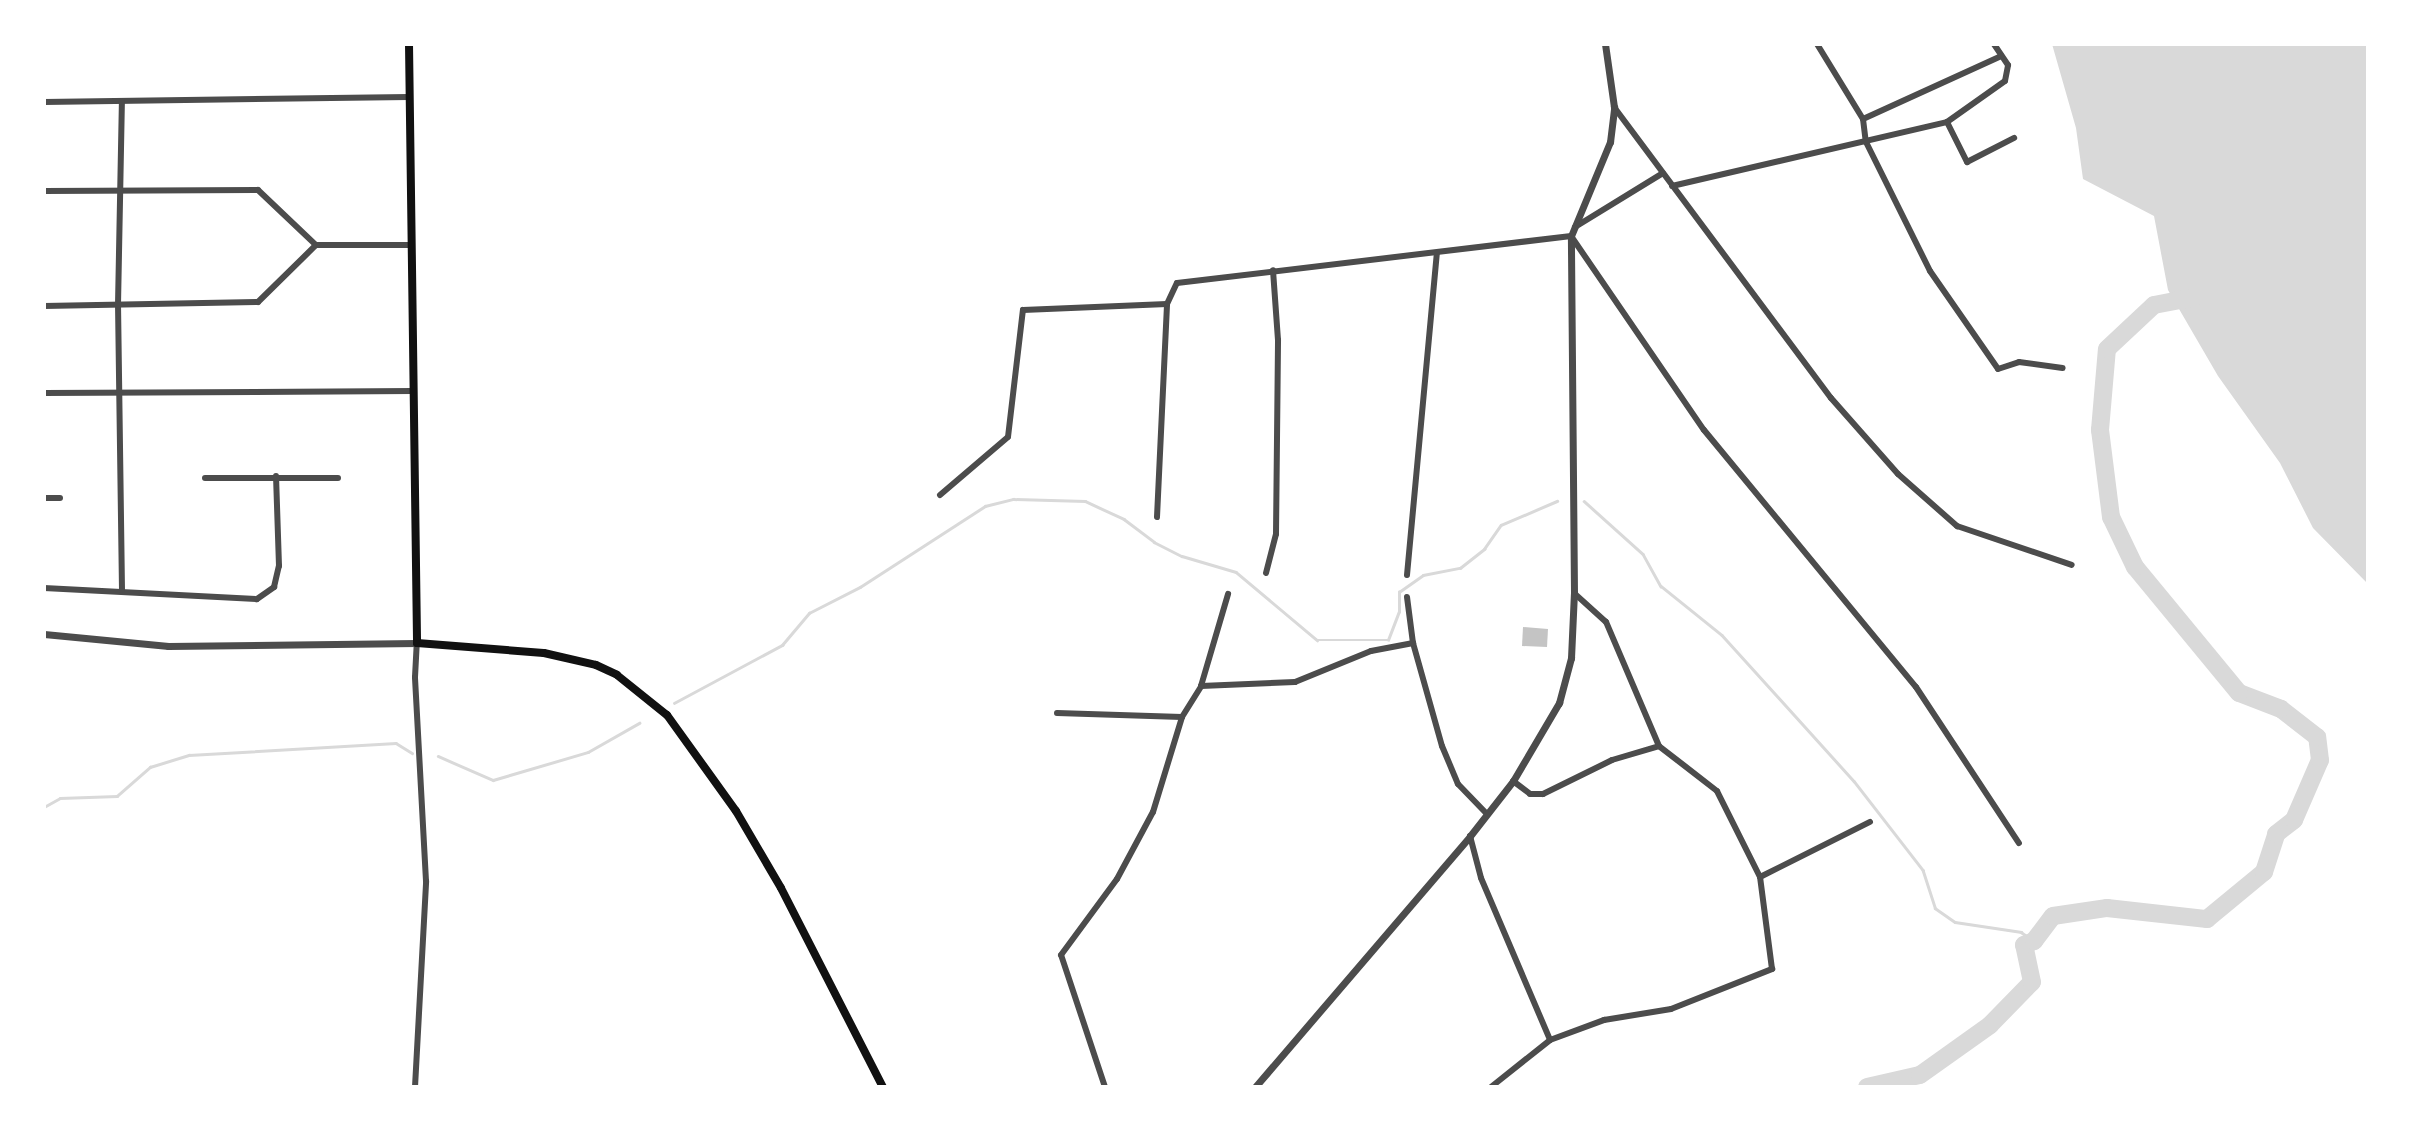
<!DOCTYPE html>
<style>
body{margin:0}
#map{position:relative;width:2412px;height:1131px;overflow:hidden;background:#fff;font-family:"Source Sans 3",sans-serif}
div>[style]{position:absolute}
.water>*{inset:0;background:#d9d9d9}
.stream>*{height:2.5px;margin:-1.25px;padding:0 1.25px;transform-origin:1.25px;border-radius:1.25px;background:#d9d9d9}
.river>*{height:18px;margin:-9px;padding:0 9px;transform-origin:9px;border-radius:9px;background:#d9d9d9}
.building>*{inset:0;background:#c4c4c4}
.minor>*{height:6px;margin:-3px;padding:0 3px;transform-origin:3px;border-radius:3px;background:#4c4c4c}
.tertiary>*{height:7px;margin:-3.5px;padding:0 3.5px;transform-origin:3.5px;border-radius:3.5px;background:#4c4c4c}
.secondary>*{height:8px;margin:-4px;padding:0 4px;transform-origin:4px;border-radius:4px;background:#111}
span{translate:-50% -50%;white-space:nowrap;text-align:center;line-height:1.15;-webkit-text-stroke:5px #fff;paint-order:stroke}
.frame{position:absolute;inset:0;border:46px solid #fff;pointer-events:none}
</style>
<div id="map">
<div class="water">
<div style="clip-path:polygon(2052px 44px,2368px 44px,2368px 584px,2313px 528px,2280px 463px,2218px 376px,2168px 290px,2154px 216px,2083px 179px,2076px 128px)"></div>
</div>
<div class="stream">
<div style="left:1584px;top:501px;width:79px;rotate:41.9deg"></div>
<div style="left:1643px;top:554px;width:37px;rotate:61deg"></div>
<div style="left:1661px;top:586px;width:78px;rotate:38.8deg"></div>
<div style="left:1722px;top:635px;width:197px;rotate:47.9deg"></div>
<div style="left:1854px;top:781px;width:113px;rotate:52.2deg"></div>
<div style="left:1923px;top:870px;width:40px;rotate:72deg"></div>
<div style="left:1935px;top:908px;width:24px;rotate:35deg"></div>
<div style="left:1955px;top:922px;width:67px;rotate:8.6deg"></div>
<div style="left:2021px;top:932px;width:16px;rotate:35deg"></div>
<div style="left:674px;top:703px;width:123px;rotate:-28.2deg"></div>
<div style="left:782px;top:645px;width:42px;rotate:-49.8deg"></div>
<div style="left:809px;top:613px;width:57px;rotate:-27deg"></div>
<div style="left:860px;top:587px;width:149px;rotate:-32.9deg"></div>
<div style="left:985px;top:506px;width:29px;rotate:-14deg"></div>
<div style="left:1013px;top:499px;width:72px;rotate:1.6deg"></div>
<div style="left:1085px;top:501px;width:43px;rotate:24.8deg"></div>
<div style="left:1124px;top:519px;width:38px;rotate:37deg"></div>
<div style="left:1154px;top:542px;width:31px;rotate:27deg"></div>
<div style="left:1182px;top:556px;width:56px;rotate:16.5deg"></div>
<div style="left:1236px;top:572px;width:106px;rotate:40deg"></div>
<div style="left:1317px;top:640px;width:71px"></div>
<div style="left:1388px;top:640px;width:30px;rotate:-69deg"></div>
<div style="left:1399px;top:612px;width:20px;rotate:-90deg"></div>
<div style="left:1399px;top:592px;width:29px;rotate:-35deg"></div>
<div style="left:1423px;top:575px;width:38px;rotate:-11deg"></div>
<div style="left:1460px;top:568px;width:31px;rotate:-38deg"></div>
<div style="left:1484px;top:549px;width:29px;rotate:-55deg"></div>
<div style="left:1501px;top:525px;width:61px;rotate:-23.2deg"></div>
<div style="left:438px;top:756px;width:60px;rotate:23.6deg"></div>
<div style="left:493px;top:780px;width:99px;rotate:-16.4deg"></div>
<div style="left:588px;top:752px;width:59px;rotate:-29.6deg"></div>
<div style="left:44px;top:807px;width:18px;rotate:-29deg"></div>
<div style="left:60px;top:798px;width:57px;rotate:-2deg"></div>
<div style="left:117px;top:796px;width:44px;rotate:-41.3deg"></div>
<div style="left:150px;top:767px;width:41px;rotate:-17.1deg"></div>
<div style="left:189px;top:755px;width:207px;rotate:-3.3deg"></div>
<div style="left:396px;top:743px;width:19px;rotate:32deg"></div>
</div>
<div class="river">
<div style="left:1867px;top:1087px;width:54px;rotate:-12.8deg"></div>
<div style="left:1920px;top:1075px;width:86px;rotate:-35.5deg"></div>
<div style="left:1990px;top:1025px;width:60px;rotate:-45.7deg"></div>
<div style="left:2032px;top:982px;width:38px;rotate:-102deg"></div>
<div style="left:2024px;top:945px;width:11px;rotate:-22deg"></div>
<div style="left:2034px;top:941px;width:31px;rotate:-53deg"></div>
<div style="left:2053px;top:916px;width:55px;rotate:-8.4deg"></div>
<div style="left:2107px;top:908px;width:101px;rotate:6.3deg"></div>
<div style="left:2207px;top:919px;width:74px;rotate:-39.5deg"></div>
<div style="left:2264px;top:872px;width:40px;rotate:-72deg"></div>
<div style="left:2276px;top:834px;width:23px;rotate:-38deg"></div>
<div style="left:2294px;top:820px;width:65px;rotate:-66.6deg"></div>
<div style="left:2320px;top:760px;width:23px;rotate:-97deg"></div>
<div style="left:2317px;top:737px;width:46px;rotate:-142.1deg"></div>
<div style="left:2281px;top:709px;width:45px;rotate:-159.1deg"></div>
<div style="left:2239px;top:693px;width:163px;rotate:-129.5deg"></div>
<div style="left:2135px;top:567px;width:55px;rotate:-115.6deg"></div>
<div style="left:2111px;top:517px;width:88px;rotate:-97.2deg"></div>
<div style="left:2100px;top:430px;width:81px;rotate:-85.1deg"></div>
<div style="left:2107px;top:349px;width:64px;rotate:-43.1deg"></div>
<div style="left:2154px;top:305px;width:43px;rotate:-10.8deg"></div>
</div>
<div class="building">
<div style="clip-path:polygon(1523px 627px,1548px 629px,1547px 647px,1522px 646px)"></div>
</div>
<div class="minor">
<div style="left:1817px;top:44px;width:88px;rotate:58.5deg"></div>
<div style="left:1863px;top:119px;width:23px;rotate:83deg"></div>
<div style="left:1866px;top:142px;width:144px;rotate:63.6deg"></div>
<div style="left:1930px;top:271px;width:119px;rotate:55.2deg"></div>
<div style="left:1998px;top:369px;width:22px;rotate:-18deg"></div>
<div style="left:2019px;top:362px;width:44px;rotate:7.8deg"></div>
<div style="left:44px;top:102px;width:365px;rotate:-0.8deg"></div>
<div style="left:1614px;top:107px;width:363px;rotate:53.3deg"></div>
<div style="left:1831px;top:398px;width:101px;rotate:48.6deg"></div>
<div style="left:1898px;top:474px;width:79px;rotate:41.4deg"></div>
<div style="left:1957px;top:526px;width:121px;rotate:18.7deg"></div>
<div style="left:1863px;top:119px;width:152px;rotate:-24.5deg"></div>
<div style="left:1947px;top:122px;width:45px;rotate:63.4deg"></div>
<div style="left:1967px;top:162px;width:53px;rotate:-27.1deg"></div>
<div style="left:1672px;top:186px;width:282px;rotate:-13.1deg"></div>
<div style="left:1947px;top:122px;width:71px;rotate:-35.3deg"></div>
<div style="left:2005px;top:81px;width:16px;rotate:-79deg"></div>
<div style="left:2008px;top:65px;width:25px;rotate:-124deg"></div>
<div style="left:44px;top:191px;width:214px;rotate:-0.3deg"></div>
<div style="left:258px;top:190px;width:80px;rotate:43.5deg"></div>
<div style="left:1575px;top:227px;width:103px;rotate:-31.5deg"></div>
<div style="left:44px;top:306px;width:214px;rotate:-1.1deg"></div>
<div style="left:258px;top:302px;width:81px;rotate:-44.5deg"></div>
<div style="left:316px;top:245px;width:93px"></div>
<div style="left:44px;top:393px;width:369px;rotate:-0.3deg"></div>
<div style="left:205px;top:478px;width:133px"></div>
<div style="left:940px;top:495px;width:89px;rotate:-40.5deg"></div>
<div style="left:1008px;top:437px;width:128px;rotate:-83.3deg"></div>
<div style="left:1023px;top:310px;width:144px;rotate:-2.4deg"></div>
<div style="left:44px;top:498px;width:16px"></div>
<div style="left:1157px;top:517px;width:213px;rotate:-87.3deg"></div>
<div style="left:1167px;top:304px;width:23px;rotate:-65deg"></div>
<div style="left:1177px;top:283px;width:397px;rotate:-6.8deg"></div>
<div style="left:1571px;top:236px;width:235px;rotate:55.6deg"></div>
<div style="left:1704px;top:430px;width:333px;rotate:50.5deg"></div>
<div style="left:1916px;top:687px;width:187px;rotate:56.6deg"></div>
<div style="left:1266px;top:573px;width:40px;rotate:-75.6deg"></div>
<div style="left:1276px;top:534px;width:194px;rotate:-89.4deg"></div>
<div style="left:1278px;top:340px;width:70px;rotate:-94.1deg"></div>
<div style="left:1407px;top:575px;width:323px;rotate:-84.7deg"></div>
<div style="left:44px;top:588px;width:213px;rotate:3deg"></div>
<div style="left:257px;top:599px;width:21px;rotate:-35deg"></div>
<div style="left:274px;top:587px;width:22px;rotate:-77deg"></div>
<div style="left:279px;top:566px;width:90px;rotate:-91.9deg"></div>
<div style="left:122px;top:590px;width:285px;rotate:-90.8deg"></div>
<div style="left:118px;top:305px;width:204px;rotate:-88.9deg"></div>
<div style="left:1407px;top:597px;width:46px;rotate:82.6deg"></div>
<div style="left:1413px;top:643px;width:107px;rotate:74.3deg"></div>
<div style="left:1442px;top:746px;width:41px;rotate:67.2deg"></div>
<div style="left:1458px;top:784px;width:42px;rotate:46deg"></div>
<div style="left:1201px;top:686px;width:94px;rotate:-2.4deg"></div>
<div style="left:1295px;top:682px;width:82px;rotate:-22.2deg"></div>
<div style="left:1371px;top:651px;width:43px;rotate:-10.8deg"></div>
<div style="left:1057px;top:713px;width:125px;rotate:1.8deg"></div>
<div style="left:1513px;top:781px;width:21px;rotate:37deg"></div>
<div style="left:1530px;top:794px;width:13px"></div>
<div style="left:1543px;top:794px;width:77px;rotate:-26.2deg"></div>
<div style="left:1612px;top:760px;width:49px;rotate:-16.6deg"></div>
<div style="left:1470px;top:836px;width:43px;rotate:75.3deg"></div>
<div style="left:1481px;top:878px;width:176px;rotate:66.9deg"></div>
<div style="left:1760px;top:877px;width:123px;rotate:-26.6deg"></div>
<div style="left:415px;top:1087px;width:206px;rotate:-86.9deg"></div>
<div style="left:426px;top:881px;width:204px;rotate:-93.1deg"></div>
<div style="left:415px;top:677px;width:34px;rotate:-87deg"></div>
<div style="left:1105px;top:1087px;width:139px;rotate:-108.4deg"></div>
<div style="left:1061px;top:955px;width:94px;rotate:-53.6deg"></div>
<div style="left:1117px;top:879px;width:76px;rotate:-61.8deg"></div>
<div style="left:1153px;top:812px;width:99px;rotate:-73deg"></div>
<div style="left:1182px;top:717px;width:36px;rotate:-58deg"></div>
<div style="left:1201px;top:686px;width:96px;rotate:-73.6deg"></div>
<div style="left:1491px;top:1087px;width:75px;rotate:-38.5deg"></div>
<div style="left:1550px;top:1040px;width:58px;rotate:-20.3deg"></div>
<div style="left:1604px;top:1020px;width:68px;rotate:-9.3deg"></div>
<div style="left:1671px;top:1009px;width:109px;rotate:-21.6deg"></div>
<div style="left:1772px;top:969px;width:93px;rotate:-97.4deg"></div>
<div style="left:1760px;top:877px;width:96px;rotate:-116.6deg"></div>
<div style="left:1717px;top:791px;width:73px;rotate:-142.2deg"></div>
<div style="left:1659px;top:746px;width:135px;rotate:-113.1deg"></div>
<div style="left:1606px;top:622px;width:43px;rotate:-137.8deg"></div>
</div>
<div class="tertiary">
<div style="left:44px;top:634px;width:125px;rotate:5.5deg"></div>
<div style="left:168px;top:646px;width:249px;rotate:-0.7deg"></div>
<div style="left:1255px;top:1087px;width:330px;rotate:-49.4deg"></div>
<div style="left:1470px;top:836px;width:70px;rotate:-52deg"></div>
<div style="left:1513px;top:781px;width:91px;rotate:-59.5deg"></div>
<div style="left:1559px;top:703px;width:47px;rotate:-75.1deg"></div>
<div style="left:1571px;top:658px;width:65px;rotate:-87.4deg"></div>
<div style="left:1574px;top:593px;width:357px;rotate:-90.5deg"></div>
<div style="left:1571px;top:236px;width:102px;rotate:-67.5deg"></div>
<div style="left:1610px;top:142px;width:35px;rotate:-83deg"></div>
<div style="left:1614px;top:107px;width:64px;rotate:-98.1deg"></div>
</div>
<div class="secondary">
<div style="left:409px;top:44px;width:599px;rotate:89.23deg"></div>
<div style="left:417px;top:643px;width:127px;rotate:4.5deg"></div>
<div style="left:544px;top:653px;width:53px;rotate:13deg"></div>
<div style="left:596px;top:665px;width:23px;rotate:25deg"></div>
<div style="left:617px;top:675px;width:64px;rotate:38.7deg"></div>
<div style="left:667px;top:715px;width:118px;rotate:54.3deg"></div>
<div style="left:736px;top:811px;width:89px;rotate:59.7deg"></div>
<div style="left:781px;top:888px;width:224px;rotate:62.9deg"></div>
</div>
<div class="frame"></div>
</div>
